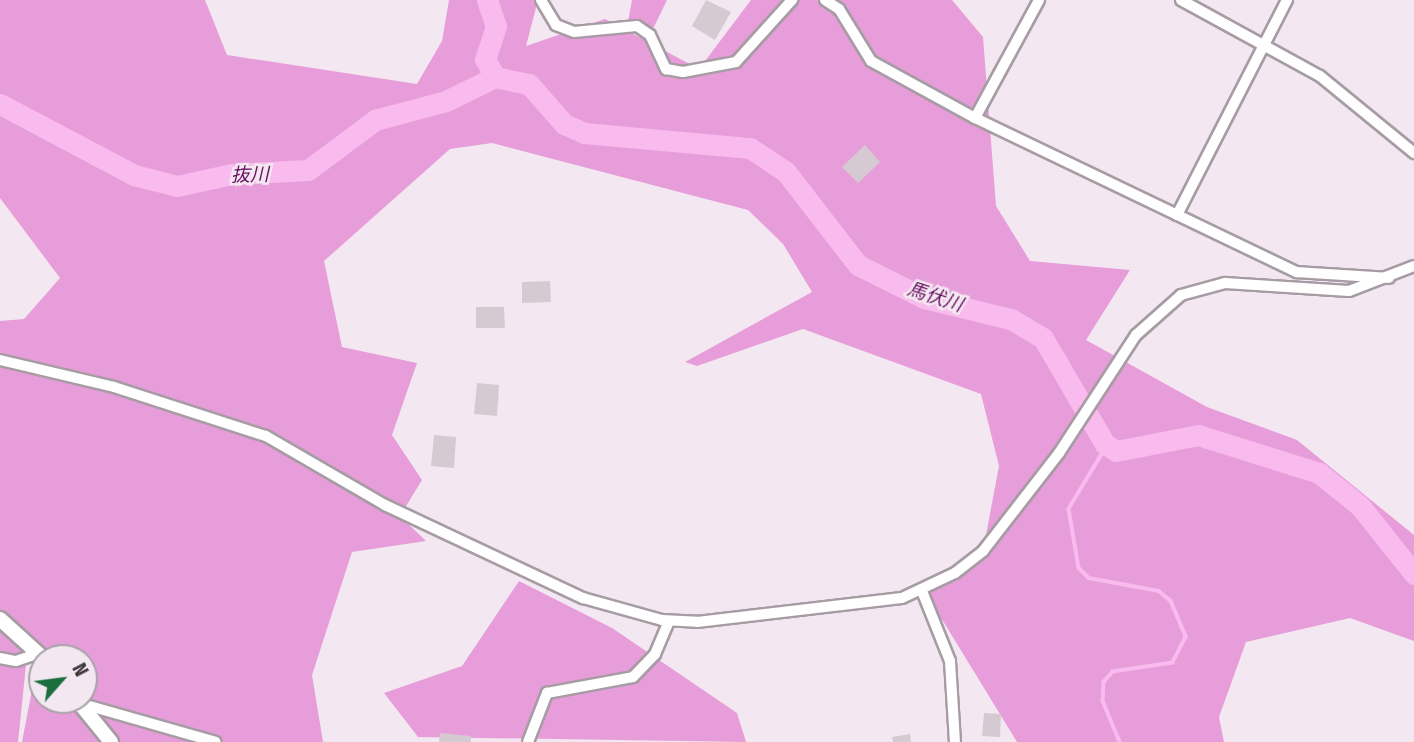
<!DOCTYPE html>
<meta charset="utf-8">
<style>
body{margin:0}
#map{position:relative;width:1414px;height:742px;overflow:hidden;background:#f3e8f1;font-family:"Fira Sans Condensed","Noto Sans JP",sans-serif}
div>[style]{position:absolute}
.green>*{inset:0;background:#e79dd9}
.stream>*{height:3.5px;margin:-1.75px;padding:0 1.75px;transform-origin:1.75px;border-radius:1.75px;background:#f9bbed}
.river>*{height:21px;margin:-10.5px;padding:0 10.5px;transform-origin:10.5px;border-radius:10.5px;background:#f9bbed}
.building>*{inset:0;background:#d5cad2}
.roads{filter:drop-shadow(2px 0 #a79ca4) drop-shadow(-2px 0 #a79ca4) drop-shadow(0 2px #a79ca4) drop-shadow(0 -2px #a79ca4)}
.minor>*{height:10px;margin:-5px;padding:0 5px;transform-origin:5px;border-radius:5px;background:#fff}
.major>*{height:14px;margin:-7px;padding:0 7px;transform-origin:7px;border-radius:7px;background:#fff}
span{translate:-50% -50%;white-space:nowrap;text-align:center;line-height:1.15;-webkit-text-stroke:5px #f3e8f1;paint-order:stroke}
.water-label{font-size:19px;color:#6a0f60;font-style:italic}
.north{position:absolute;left:28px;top:644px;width:70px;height:70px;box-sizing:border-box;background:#f3e8f1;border:2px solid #a9a1a8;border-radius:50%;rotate:62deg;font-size:19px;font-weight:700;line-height:28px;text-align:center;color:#3b373a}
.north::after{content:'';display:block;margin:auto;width:24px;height:32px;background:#1c6e3f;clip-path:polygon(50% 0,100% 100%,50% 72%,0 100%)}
</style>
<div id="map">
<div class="green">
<div style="clip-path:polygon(0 0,205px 0,227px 55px,417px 84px,442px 41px,449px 0,538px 0,526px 46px,605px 19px,699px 69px,751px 0,952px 0,983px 37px,996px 206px,1030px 261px,1130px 270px,1086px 340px,1207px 407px,1297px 440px,1414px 535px,1414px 641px,1350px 618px,1246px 642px,1219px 717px,1224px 742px,1017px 742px,943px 621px,919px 600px,983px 551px,999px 466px,981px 394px,803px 329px,697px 366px,685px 362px,812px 292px,783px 244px,748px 210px,492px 143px,450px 149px,324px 261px,342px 347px,417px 363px,392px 435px,422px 480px,400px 516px,426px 541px,352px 552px,312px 675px,323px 742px,22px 742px,39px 653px,42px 700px,84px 700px,84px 658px,59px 658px,0 611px,0 321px,24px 319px,60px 278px,0 198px)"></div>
<div style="clip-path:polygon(632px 0,667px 0,650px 35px,628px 22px)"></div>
<div style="clip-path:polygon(519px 581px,612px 628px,737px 713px,746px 742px,418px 737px,384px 693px,462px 666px)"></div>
<div style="clip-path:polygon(0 624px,28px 646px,18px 742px,0 742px)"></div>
</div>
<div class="stream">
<div style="left:1107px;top:446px;width:74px;rotate:121.1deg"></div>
<div style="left:1069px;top:509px;width:60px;rotate:80.4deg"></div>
<div style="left:1079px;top:568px;width:14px;rotate:45deg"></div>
<div style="left:1089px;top:578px;width:71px;rotate:10.5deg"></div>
<div style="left:1159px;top:591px;width:16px;rotate:40deg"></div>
<div style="left:1171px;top:601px;width:39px;rotate:67deg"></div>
<div style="left:1186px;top:637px;width:29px;rotate:117deg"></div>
<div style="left:1173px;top:663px;width:61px;rotate:171.5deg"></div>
<div style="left:1113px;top:672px;width:13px;rotate:132deg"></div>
<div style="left:1104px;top:682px;width:19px;rotate:93deg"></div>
<div style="left:1103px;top:701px;width:44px;rotate:67.5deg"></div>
</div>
<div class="river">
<div style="left:487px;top:0;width:28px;rotate:71deg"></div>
<div style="left:496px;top:26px;width:35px;rotate:108deg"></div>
<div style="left:485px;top:59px;width:21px;rotate:61deg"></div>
<div style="left:0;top:104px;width:152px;rotate:27.9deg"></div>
<div style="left:134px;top:175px;width:44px;rotate:14.3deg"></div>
<div style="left:177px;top:186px;width:56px;rotate:-12.3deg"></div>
<div style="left:232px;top:174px;width:76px;rotate:-3deg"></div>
<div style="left:308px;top:170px;width:84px;rotate:-36.7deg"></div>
<div style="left:375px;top:120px;width:73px;rotate:-15deg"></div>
<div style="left:446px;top:101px;width:55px;rotate:-26.1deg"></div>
<div style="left:495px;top:77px;width:35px;rotate:12deg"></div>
<div style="left:529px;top:84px;width:53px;rotate:48.8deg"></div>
<div style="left:564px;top:124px;width:22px;rotate:24deg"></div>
<div style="left:584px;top:133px;width:167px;rotate:5.2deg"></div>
<div style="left:750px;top:148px;width:43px;rotate:33.7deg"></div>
<div style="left:786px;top:172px;width:118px;rotate:52.3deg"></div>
<div style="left:858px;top:265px;width:74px;rotate:26.6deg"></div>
<div style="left:924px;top:298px;width:89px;rotate:13.6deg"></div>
<div style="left:1011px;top:319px;width:37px;rotate:31deg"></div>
<div style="left:1043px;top:338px;width:123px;rotate:59.7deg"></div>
<div style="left:1105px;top:444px;width:13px;rotate:32deg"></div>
<div style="left:1116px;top:451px;width:84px;rotate:-11deg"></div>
<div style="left:1198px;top:435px;width:127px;rotate:17.4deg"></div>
<div style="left:1319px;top:473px;width:53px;rotate:38.8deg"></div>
<div style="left:1360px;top:506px;width:87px;rotate:51.5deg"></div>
</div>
<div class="building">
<div style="clip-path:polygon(706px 0,731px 12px,715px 40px,692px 26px)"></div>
<div style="clip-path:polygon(865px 145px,880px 162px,858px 183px,842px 167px)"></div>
<div style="clip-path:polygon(550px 281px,551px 302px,522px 303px,522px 282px)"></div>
<div style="clip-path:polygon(476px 307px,504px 307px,505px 328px,476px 328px)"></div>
<div style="clip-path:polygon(477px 383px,499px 385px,497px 416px,474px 414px)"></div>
<div style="clip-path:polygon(434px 435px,456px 437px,454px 468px,431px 466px)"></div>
<div style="clip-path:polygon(984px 713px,1001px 714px,1000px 737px,982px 736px)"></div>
<div style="clip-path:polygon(440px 733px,471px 736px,471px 742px,439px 742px)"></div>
<div style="clip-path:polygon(910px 734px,911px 742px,893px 742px,892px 737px)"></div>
</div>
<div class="roads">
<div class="minor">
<div style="left:541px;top:0;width:29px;rotate:59deg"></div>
<div style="left:556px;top:25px;width:19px;rotate:21deg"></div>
<div style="left:574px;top:32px;width:63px;rotate:-5.4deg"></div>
<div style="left:637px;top:26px;width:16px;rotate:35deg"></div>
<div style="left:650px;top:35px;width:38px;rotate:65deg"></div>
<div style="left:666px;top:69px;width:17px;rotate:10deg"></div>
<div style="left:683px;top:72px;width:54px;rotate:-10.7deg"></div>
<div style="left:736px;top:62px;width:84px;rotate:-47.9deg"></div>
<div style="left:825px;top:0;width:17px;rotate:33deg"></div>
<div style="left:839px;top:9px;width:61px;rotate:58.4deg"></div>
<div style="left:871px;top:61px;width:119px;rotate:28.7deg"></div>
<div style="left:975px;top:118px;width:357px;rotate:25.6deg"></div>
<div style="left:1297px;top:272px;width:92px;rotate:3.7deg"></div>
<div style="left:1181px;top:0;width:158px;rotate:28.7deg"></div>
<div style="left:1320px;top:76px;width:122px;rotate:39.3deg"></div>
<div style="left:975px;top:118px;width:134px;rotate:-61.5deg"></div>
<div style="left:1177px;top:215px;width:242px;rotate:-62.9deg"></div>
<div style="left:0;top:360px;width:117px;rotate:13.3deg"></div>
<div style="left:114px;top:387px;width:160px;rotate:17.9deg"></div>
<div style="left:266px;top:436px;width:138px;rotate:30.1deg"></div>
<div style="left:385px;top:505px;width:219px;rotate:25.2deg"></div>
<div style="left:583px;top:598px;width:82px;rotate:15.6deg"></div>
<div style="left:662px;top:620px;width:35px;rotate:3deg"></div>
<div style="left:697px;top:622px;width:206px;rotate:-6.7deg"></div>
<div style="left:902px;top:598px;width:59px;rotate:-25.3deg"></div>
<div style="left:955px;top:573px;width:36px;rotate:-38deg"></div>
<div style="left:983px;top:551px;width:124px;rotate:-52.2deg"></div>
<div style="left:1059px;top:453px;width:141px;rotate:-56.9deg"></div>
<div style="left:1136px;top:335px;width:60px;rotate:-41.6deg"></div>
<div style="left:1181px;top:295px;width:46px;rotate:-15.3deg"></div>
<div style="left:1225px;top:283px;width:124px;rotate:3.7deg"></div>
<div style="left:1349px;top:291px;width:70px;rotate:-21deg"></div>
<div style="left:922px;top:591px;width:75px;rotate:68.2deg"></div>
<div style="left:950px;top:661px;width:81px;rotate:86.5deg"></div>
<div style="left:0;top:658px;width:16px;rotate:11deg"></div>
<div style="left:16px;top:661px;width:24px;rotate:-19deg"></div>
<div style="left:79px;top:703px;width:142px;rotate:15.9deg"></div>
<div style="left:528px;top:742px;width:53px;rotate:-68.8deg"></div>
<div style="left:547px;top:693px;width:87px;rotate:-10.5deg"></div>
<div style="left:633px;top:677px;width:32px;rotate:-46deg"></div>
<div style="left:655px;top:654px;width:36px;rotate:-67deg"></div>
</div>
<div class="major">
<div style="left:0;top:619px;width:58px;rotate:42.2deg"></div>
<div style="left:77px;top:700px;width:54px;rotate:51deg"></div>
</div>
</div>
<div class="water-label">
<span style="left:250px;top:175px;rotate:-1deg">抜川</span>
<span style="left:935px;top:297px;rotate:18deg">馬伏川</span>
</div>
<div class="north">N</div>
</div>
